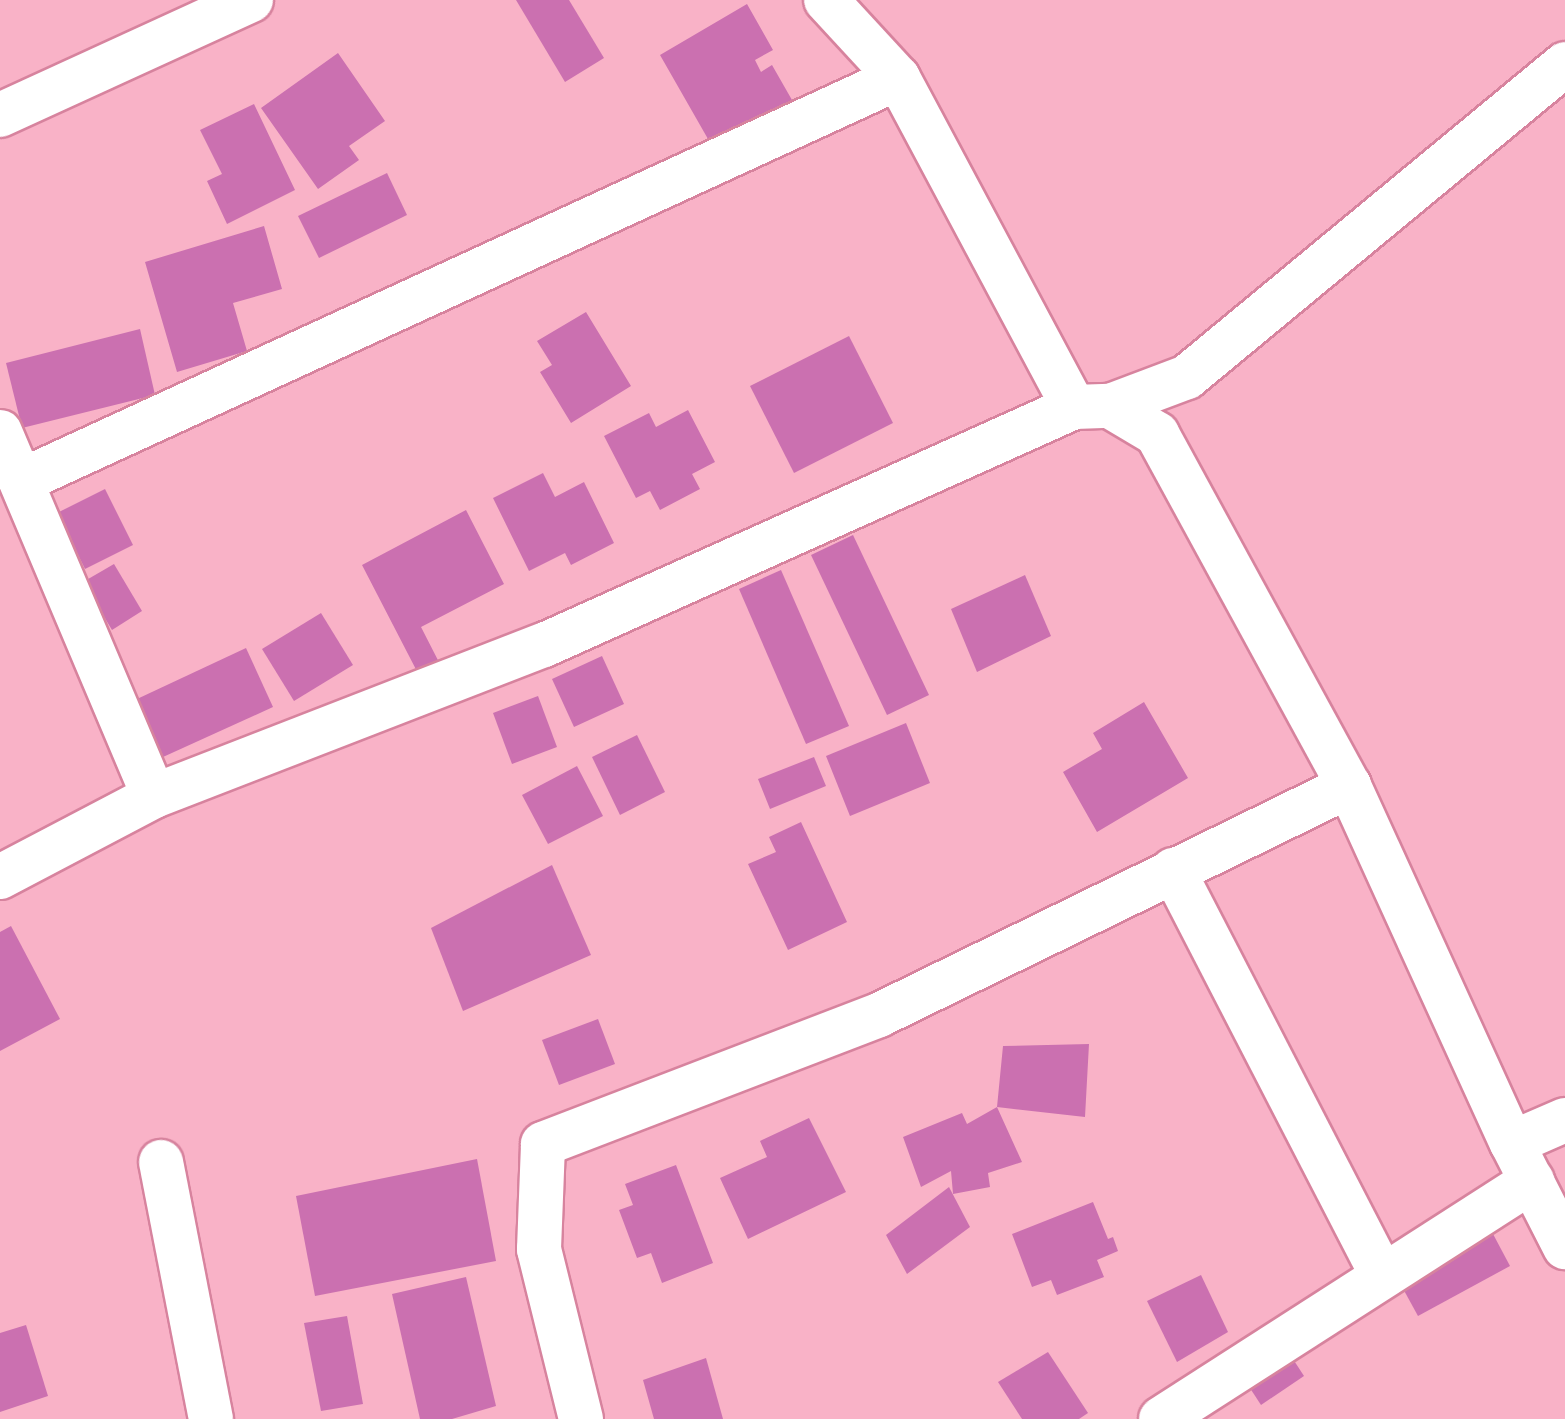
<!DOCTYPE html>
<style>
body{margin:0}
#map{position:relative;width:1565px;height:1419px;overflow:hidden;background:#f9b2c7;font-family:"PT Serif",serif}
div>[style]{position:absolute}
.building>*{inset:0;background:#cb70b0}
.roads{filter:drop-shadow(2px 0 #d7839e) drop-shadow(-2px 0 #d7839e) drop-shadow(0 2px #d7839e) drop-shadow(0 -2px #d7839e)}
.minor>*{height:44px;margin:-22px;padding:0 22px;transform-origin:22px;border-radius:22px;background:#fff}
span{translate:-50% -50%;white-space:nowrap;text-align:center;line-height:1.15;-webkit-text-stroke:6px #fde1e9;paint-order:stroke}
</style>
<div id="map">
<div class="building">
<div style="clip-path:polygon(516px 0,569px 0,604px 58px,565px 82px)"></div>
<div style="clip-path:polygon(747px 4px,773px 50px,755px 60px,761px 72px,772px 65px,796px 107px,716px 153px,660px 55px)"></div>
<div style="clip-path:polygon(338px 53px,385px 121px,349px 146px,359px 160px,318px 189px,261px 108px)"></div>
<div style="clip-path:polygon(254px 104px,295px 190px,227px 224px,207px 181px,222px 174px,200px 130px)"></div>
<div style="clip-path:polygon(387px 173px,407px 215px,319px 258px,298px 216px)"></div>
<div style="clip-path:polygon(264px 226px,282px 289px,233px 303px,247px 351px,177px 372px,145px 262px)"></div>
<div style="clip-path:polygon(586px 312px,631px 386px,571px 423px,540px 372px,552px 365px,537px 341px)"></div>
<div style="clip-path:polygon(140px 329px,155px 395px,22px 428px,6px 363px)"></div>
<div style="clip-path:polygon(849px 336px,893px 423px,794px 473px,750px 386px)"></div>
<div style="clip-path:polygon(688px 410px,715px 462px,692px 474px,700px 489px,660px 510px,650px 491px,636px 498px,604px 436px,649px 413px,656px 427px)"></div>
<div style="clip-path:polygon(543px 473px,555px 497px,584px 482px,614px 543px,571px 565px,565px 553px,529px 571px,493px 498px)"></div>
<div style="clip-path:polygon(105px 489px,133px 545px,85px 569px,57px 513px)"></div>
<div style="clip-path:polygon(466px 510px,504px 584px,421px 627px,444px 672px,423px 683px,362px 565px)"></div>
<div style="clip-path:polygon(853px 535px,929px 695px,887px 715px,811px 555px)"></div>
<div style="clip-path:polygon(114px 564px,142px 611px,112px 630px,83px 582px)"></div>
<div style="clip-path:polygon(781px 570px,849px 726px,806px 744px,739px 589px)"></div>
<div style="clip-path:polygon(1025px 575px,1051px 636px,977px 672px,951px 609px)"></div>
<div style="clip-path:polygon(321px 613px,353px 665px,294px 701px,262px 649px)"></div>
<div style="clip-path:polygon(246px 648px,273px 707px,163px 757px,137px 699px)"></div>
<div style="clip-path:polygon(602px 656px,624px 704px,574px 727px,552px 679px)"></div>
<div style="clip-path:polygon(538px 696px,557px 747px,512px 764px,493px 713px)"></div>
<div style="clip-path:polygon(1144px 702px,1188px 778px,1097px 832px,1063px 772px,1102px 749px,1093px 733px)"></div>
<div style="clip-path:polygon(906px 723px,930px 783px,850px 816px,826px 756px)"></div>
<div style="clip-path:polygon(637px 735px,665px 792px,620px 815px,592px 757px)"></div>
<div style="clip-path:polygon(814px 757px,826px 786px,770px 809px,758px 779px)"></div>
<div style="clip-path:polygon(577px 766px,603px 816px,548px 844px,522px 795px)"></div>
<div style="clip-path:polygon(801px 822px,847px 922px,788px 950px,748px 864px,776px 852px,769px 837px)"></div>
<div style="clip-path:polygon(552px 865px,591px 955px,463px 1011px,431px 928px)"></div>
<div style="clip-path:polygon(11px 926px,60px 1019px,0 1051px,0 932px)"></div>
<div style="clip-path:polygon(598px 1019px,615px 1064px,559px 1085px,542px 1040px)"></div>
<div style="clip-path:polygon(1089px 1044px,1085px 1117px,997px 1107px,1022px 1162px,988px 1173px,990px 1187px,953px 1194px,951px 1171px,921px 1187px,903px 1137px,962px 1113px,967px 1124px,997px 1107px,1003px 1046px)"></div>
<div style="clip-path:polygon(809px 1118px,846px 1192px,748px 1239px,720px 1178px,767px 1157px,760px 1141px)"></div>
<div style="clip-path:polygon(477px 1159px,496px 1261px,315px 1296px,296px 1196px)"></div>
<div style="clip-path:polygon(676px 1165px,713px 1263px,662px 1283px,651px 1253px,637px 1258px,619px 1210px,633px 1205px,625px 1184px)"></div>
<div style="clip-path:polygon(949px 1187px,970px 1227px,907px 1274px,886px 1235px)"></div>
<div style="clip-path:polygon(1093px 1202px,1108px 1239px,1113px 1237px,1118px 1251px,1097px 1260px,1104px 1277px,1057px 1295px,1051px 1280px,1032px 1287px,1012px 1234px)"></div>
<div style="clip-path:polygon(1493px 1234px,1510px 1266px,1418px 1316px,1401px 1285px)"></div>
<div style="clip-path:polygon(1201px 1275px,1228px 1332px,1177px 1362px,1147px 1301px)"></div>
<div style="clip-path:polygon(466px 1277px,496px 1406px,452px 1419px,420px 1419px,392px 1294px)"></div>
<div style="clip-path:polygon(347px 1316px,363px 1404px,321px 1411px,304px 1323px)"></div>
<div style="clip-path:polygon(26px 1325px,48px 1396px,0 1412px,0 1333px)"></div>
<div style="clip-path:polygon(1048px 1352px,1088px 1413px,1079px 1419px,1022px 1419px,998px 1382px)"></div>
<div style="clip-path:polygon(1289px 1353px,1304px 1376px,1261px 1405px,1246px 1382px)"></div>
<div style="clip-path:polygon(706px 1358px,723px 1419px,654px 1419px,643px 1380px)"></div>
</div>
<div class="roads">
<div class="minor">
<div style="left:826px;top:0;width:106px;rotate:47.3deg"></div>
<div style="left:898px;top:78px;width:373px;rotate:61.9deg"></div>
<div style="left:1074px;top:407px;width:36px;rotate:-2deg"></div>
<div style="left:1110px;top:406px;width:55px;rotate:30.8deg"></div>
<div style="left:1157px;top:434px;width:401px;rotate:61.4deg"></div>
<div style="left:1349px;top:786px;width:392px;rotate:65.5deg"></div>
<div style="left:1512px;top:1143px;width:117px;rotate:63deg"></div>
<div style="left:0;top:115px;width:276px;rotate:-24.6deg"></div>
<div style="left:1110px;top:406px;width:82px;rotate:-20.6deg"></div>
<div style="left:1187px;top:377px;width:491px;rotate:-39.6deg"></div>
<div style="left:0;top:432px;width:395px;rotate:67.1deg"></div>
<div style="left:21px;top:481px;width:965px;rotate:-24.68deg"></div>
<div style="left:1173px;top:870px;width:456px;rotate:62.7deg"></div>
<div style="left:0;top:877px;width:174px;rotate:-27.7deg"></div>
<div style="left:154px;top:796px;width:418px;rotate:-21.2deg"></div>
<div style="left:544px;top:645px;width:581px;rotate:-24.18deg"></div>
<div style="left:1512px;top:1143px;width:58px;rotate:-23.5deg"></div>
<div style="left:161px;top:1162px;width:262px;rotate:79deg"></div>
<div style="left:581px;top:1419px;width:175px;rotate:-103.9deg"></div>
<div style="left:539px;top:1249px;width:105px;rotate:-87.8deg"></div>
<div style="left:543px;top:1144px;width:360px;rotate:-21deg"></div>
<div style="left:879px;top:1015px;width:523px;rotate:-25.98deg"></div>
<div style="left:1161px;top:1419px;width:441px;rotate:-32.7deg"></div>
</div>
</div>
</div>
